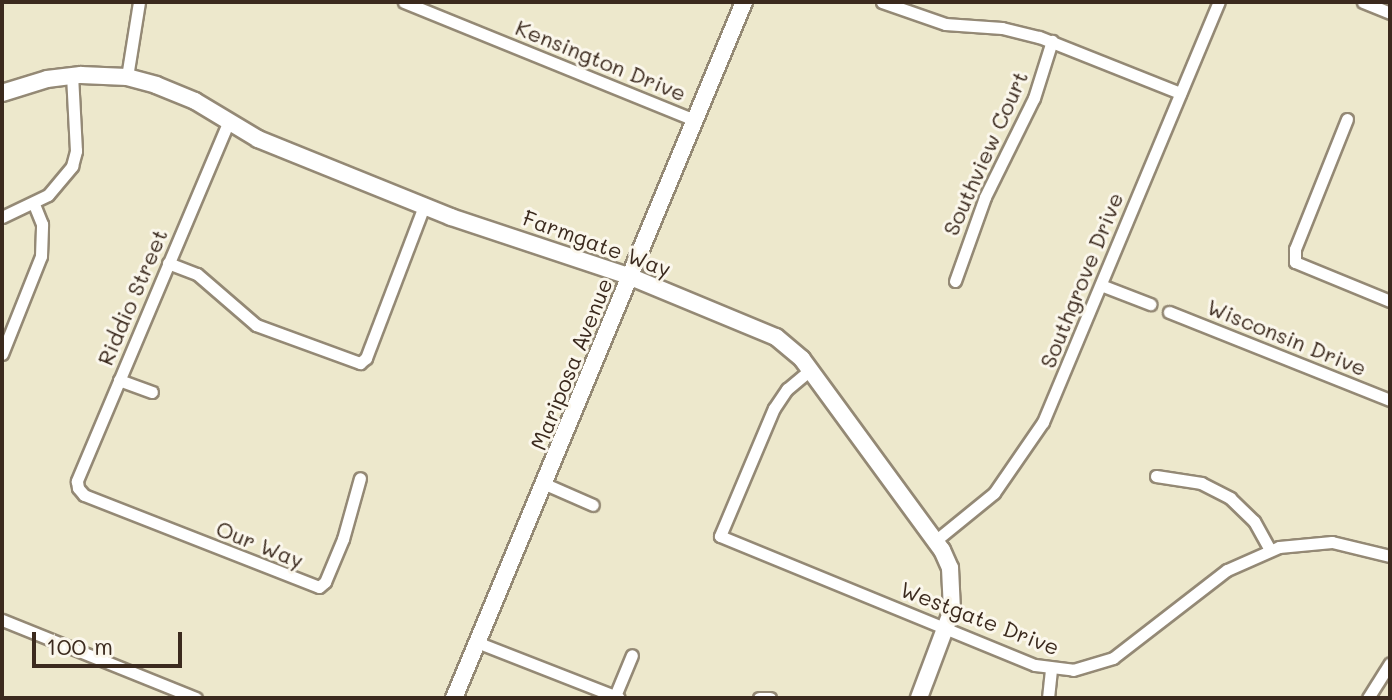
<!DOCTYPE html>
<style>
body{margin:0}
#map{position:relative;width:1392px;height:700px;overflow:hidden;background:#ede8cc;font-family:Mali,sans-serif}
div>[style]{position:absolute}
.roads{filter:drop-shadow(2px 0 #948975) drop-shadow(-2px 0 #948975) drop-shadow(0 2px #948975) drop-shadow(0 -2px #948975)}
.street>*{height:11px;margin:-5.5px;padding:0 5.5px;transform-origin:5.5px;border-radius:5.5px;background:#fff}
.secondary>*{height:16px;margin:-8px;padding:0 8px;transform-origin:8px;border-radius:8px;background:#fff}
span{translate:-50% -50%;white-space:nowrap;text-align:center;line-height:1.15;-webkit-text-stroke:6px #fbf7ec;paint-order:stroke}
.street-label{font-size:22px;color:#3b2a1e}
.frame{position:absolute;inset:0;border:4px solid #3b2a1e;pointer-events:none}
.scale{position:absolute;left:32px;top:632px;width:150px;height:36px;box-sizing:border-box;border:4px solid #3b2a1e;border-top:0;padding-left:10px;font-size:24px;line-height:28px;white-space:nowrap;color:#3b2a1e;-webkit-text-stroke:6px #fbf7ec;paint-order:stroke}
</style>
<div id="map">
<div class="roads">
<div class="street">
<div style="left:404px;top:2px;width:313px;rotate:22.1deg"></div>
<div style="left:882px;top:2px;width:67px;rotate:19.2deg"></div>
<div style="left:945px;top:24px;width:57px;rotate:4deg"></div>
<div style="left:1002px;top:28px;width:38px;rotate:14deg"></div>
<div style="left:1039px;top:37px;width:152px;rotate:21.7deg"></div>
<div style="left:1363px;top:2px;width:29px;rotate:22deg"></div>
<div style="left:127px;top:77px;width:76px;rotate:-80.9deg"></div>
<div style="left:1347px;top:119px;width:140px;rotate:111.8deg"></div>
<div style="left:1295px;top:249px;width:13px;rotate:90deg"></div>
<div style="left:1295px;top:262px;width:103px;rotate:22.3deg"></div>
<div style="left:228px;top:123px;width:389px;rotate:112.9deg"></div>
<div style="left:77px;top:481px;width:7px;rotate:82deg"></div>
<div style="left:78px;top:488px;width:9px;rotate:49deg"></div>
<div style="left:84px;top:495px;width:252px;rotate:21.4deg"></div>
<div style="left:319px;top:587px;width:8px;rotate:-40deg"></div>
<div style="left:325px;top:582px;width:47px;rotate:-67.3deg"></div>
<div style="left:343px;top:539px;width:63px;rotate:-74.4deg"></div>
<div style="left:2px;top:217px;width:51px;rotate:-25.6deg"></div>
<div style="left:48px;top:195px;width:38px;rotate:-50deg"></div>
<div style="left:72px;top:166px;width:16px;rotate:-75deg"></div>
<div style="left:76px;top:151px;width:76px;rotate:-93deg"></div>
<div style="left:168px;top:263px;width:31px;rotate:21deg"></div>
<div style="left:197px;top:274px;width:78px;rotate:40.8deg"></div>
<div style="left:256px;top:325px;width:111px;rotate:20.1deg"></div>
<div style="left:360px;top:363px;width:8px;rotate:-40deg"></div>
<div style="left:366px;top:358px;width:163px;rotate:-69.1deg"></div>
<div style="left:955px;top:281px;width:89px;rotate:-70.3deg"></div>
<div style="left:985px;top:197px;width:110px;rotate:-63.7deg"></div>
<div style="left:1034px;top:98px;width:60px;rotate:-72.5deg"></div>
<div style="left:1101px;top:285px;width:53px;rotate:21.2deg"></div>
<div style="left:1169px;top:312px;width:238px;rotate:21.7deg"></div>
<div style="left:2px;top:354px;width:105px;rotate:-68.3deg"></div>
<div style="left:41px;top:256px;width:32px;rotate:-88deg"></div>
<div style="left:42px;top:224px;width:22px;rotate:-112deg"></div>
<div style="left:810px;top:370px;width:30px;rotate:140deg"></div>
<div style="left:787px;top:389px;width:23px;rotate:124deg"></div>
<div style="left:774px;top:408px;width:139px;rotate:112.9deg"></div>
<div style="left:720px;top:536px;width:340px;rotate:22.3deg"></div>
<div style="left:1035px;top:665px;width:38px;rotate:7deg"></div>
<div style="left:1073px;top:670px;width:42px;rotate:-16.7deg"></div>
<div style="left:1113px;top:658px;width:144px;rotate:-37.7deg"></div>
<div style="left:1227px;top:570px;width:57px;rotate:-23.9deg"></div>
<div style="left:1279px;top:547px;width:53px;rotate:-5.4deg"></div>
<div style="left:1332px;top:542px;width:60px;rotate:13.6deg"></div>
<div style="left:119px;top:380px;width:35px;rotate:20deg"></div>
<div style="left:1156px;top:476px;width:46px;rotate:8.8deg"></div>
<div style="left:1201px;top:483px;width:33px;rotate:27deg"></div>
<div style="left:1230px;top:498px;width:33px;rotate:44deg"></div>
<div style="left:1254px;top:521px;width:33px;rotate:61deg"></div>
<div style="left:545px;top:484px;width:52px;rotate:23.6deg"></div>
<div style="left:935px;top:541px;width:76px;rotate:-39.1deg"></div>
<div style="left:994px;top:493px;width:86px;rotate:-55.4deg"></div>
<div style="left:1043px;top:422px;width:455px;rotate:-67.3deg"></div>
<div style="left:2px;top:620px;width:209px;rotate:21.9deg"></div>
<div style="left:479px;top:643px;width:150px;rotate:21.4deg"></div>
<div style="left:615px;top:696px;width:44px;rotate:-67.5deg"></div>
<div style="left:759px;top:698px;width:11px"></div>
<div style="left:1048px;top:698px;width:28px;rotate:-84deg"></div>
<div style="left:1368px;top:698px;width:41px;rotate:-57.8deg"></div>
</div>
<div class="secondary">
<div style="left:2px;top:93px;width:47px;rotate:-17.3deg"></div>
<div style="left:47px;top:79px;width:34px;rotate:-7deg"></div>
<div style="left:81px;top:75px;width:46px;rotate:2.5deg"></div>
<div style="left:127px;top:77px;width:30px;rotate:15deg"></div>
<div style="left:156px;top:85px;width:42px;rotate:22.3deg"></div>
<div style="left:195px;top:101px;width:74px;rotate:31.1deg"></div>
<div style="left:258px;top:139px;width:208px;rotate:22deg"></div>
<div style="left:451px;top:217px;width:190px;rotate:18.4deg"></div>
<div style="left:631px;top:277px;width:157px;rotate:22.5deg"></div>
<div style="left:776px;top:337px;width:34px;rotate:40deg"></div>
<div style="left:802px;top:359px;width:237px;rotate:53.8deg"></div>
<div style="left:942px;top:550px;width:20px;rotate:66deg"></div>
<div style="left:950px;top:568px;width:42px;rotate:87.3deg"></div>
<div style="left:952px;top:610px;width:94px;rotate:110.6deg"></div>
<div style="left:454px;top:698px;width:754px;rotate:-67.38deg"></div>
</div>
</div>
<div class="street-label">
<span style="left:601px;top:60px;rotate:22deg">Kensington Drive</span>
<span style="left:985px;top:153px;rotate:-66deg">Southview Court</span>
<span style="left:597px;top:243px;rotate:20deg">Farmgate Way</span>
<span style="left:1081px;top:280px;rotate:-68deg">Southgrove Drive</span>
<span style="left:132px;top:297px;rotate:-67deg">Riddio Street</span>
<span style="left:1287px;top:337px;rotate:22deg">Wisconsin Drive</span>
<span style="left:571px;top:364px;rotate:-68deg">Mariposa Avenue</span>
<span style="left:260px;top:544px;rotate:22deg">Our Way</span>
<span style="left:980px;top:618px;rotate:21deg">Westgate Drive</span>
</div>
<div class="frame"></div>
<div class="scale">100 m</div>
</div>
